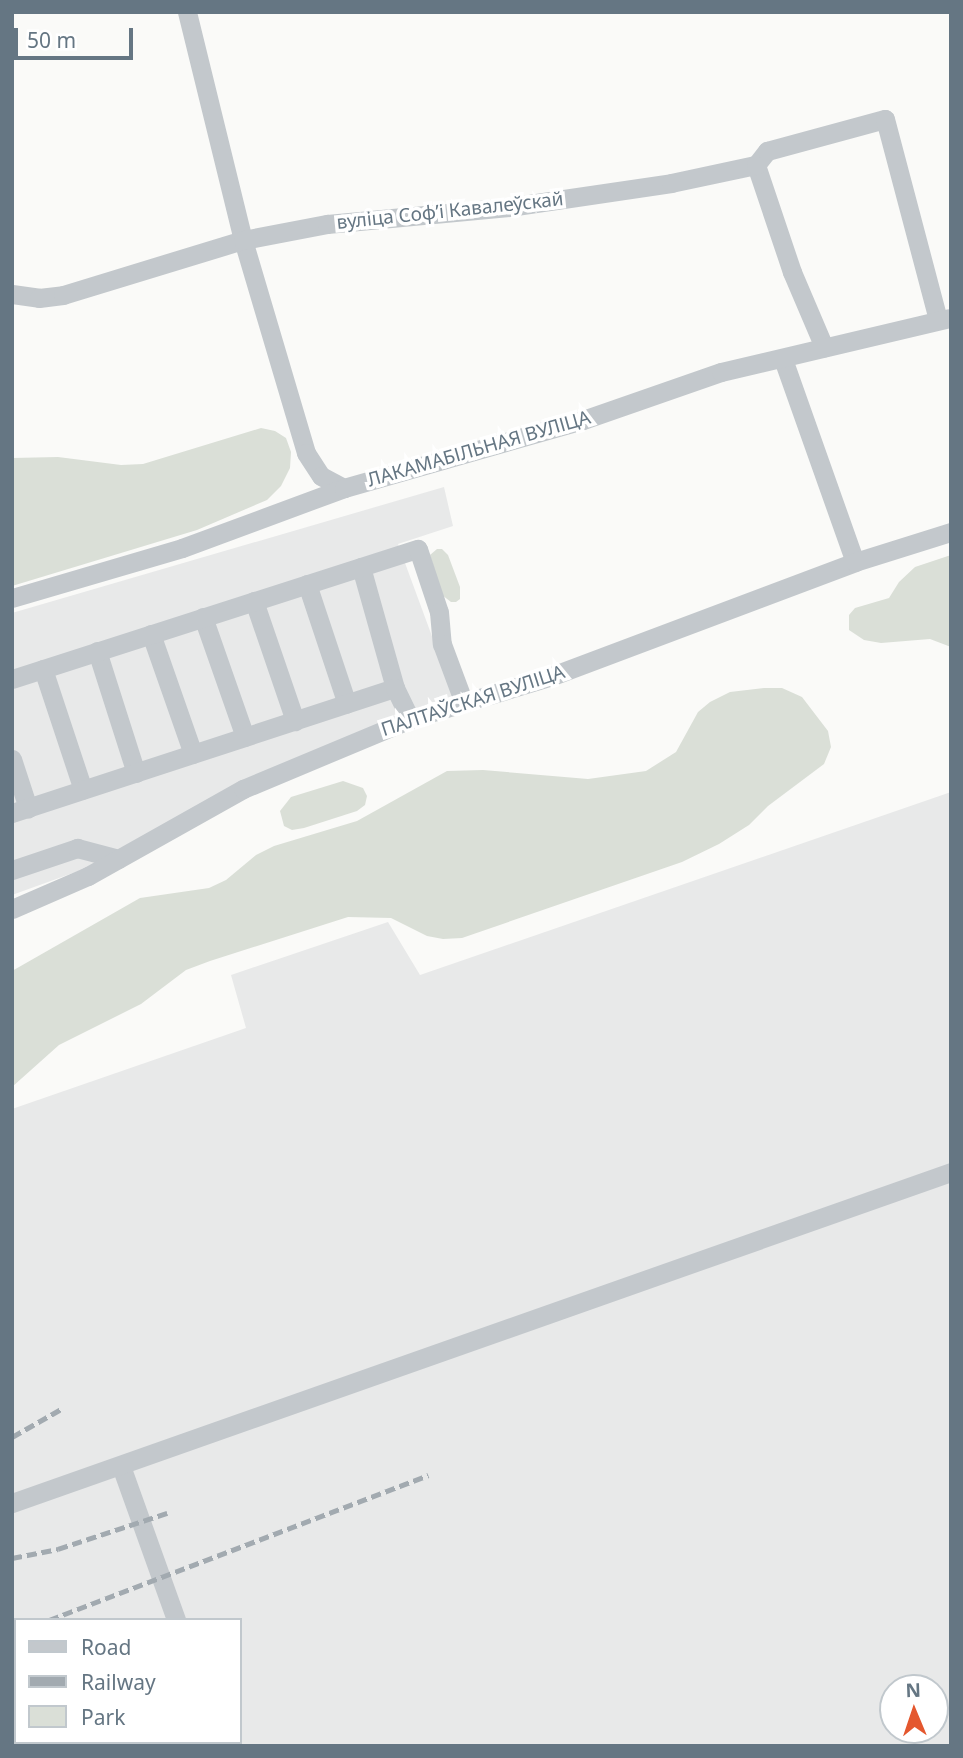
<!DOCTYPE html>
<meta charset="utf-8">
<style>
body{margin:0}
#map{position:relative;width:963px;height:1758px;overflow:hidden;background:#fafaf8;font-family:"Noto Sans",sans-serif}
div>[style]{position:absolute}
.built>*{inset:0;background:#e8e9e9}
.green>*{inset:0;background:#dadfd7}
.minor>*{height:19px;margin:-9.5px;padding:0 9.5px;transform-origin:9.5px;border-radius:9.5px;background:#c3c8cc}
.rail>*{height:4.5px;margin-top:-2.25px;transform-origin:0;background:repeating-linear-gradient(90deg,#a2aab0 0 10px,transparent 0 15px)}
span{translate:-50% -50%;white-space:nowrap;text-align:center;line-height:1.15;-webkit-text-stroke:7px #fff;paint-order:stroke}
.street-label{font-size:19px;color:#657683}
.frame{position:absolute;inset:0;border:14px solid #657683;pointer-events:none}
.legend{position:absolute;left:14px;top:1618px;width:228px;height:126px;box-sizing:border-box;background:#fff;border:2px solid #c1c8cd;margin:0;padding:9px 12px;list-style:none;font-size:21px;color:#657683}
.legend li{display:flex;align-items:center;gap:14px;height:35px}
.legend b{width:35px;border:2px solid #c1c8cd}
.north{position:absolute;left:879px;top:1674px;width:70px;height:70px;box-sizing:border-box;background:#fff;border:2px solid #c1c8cd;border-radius:50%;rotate:358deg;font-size:19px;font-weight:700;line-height:28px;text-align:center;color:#657683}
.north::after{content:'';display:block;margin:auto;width:24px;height:32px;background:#e4572e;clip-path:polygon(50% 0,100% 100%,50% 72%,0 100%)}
.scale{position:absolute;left:14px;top:28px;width:119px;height:32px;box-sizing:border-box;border:4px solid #657683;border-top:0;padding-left:9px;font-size:21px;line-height:24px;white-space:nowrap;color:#657683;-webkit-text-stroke:5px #fff;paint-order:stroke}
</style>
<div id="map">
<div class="built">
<div style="clip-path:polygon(444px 487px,453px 526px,398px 544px,454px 696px,84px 869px,12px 895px,12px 613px)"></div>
<div style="clip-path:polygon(evenodd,951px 792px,951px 1746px,12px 1746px,12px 1109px,246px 1028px,231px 975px,388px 922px,420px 975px,951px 792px,16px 1620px,240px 1620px,240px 1742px,16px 1742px,16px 1620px,951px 792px,893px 1688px,935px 1688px,935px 1730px,893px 1730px,893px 1688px)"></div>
</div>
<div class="green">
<div style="clip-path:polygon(261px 428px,275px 431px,286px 438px,291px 452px,290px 468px,281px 486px,267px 500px,197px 530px,12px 586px,12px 458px,58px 457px,121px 465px,143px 464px)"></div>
<div style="clip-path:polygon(437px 549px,442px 549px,448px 555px,460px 587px,460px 599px,456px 602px,451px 602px,442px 595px,430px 555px)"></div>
<div style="clip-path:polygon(951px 555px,951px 647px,930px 639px,881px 643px,864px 640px,849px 630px,849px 615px,855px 608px,889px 598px,899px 582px,915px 567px)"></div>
<div style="clip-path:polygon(764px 688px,782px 688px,802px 697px,828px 731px,831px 747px,824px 764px,768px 806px,749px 825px,719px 844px,682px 862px,462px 938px,443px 939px,427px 936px,391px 918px,348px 917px,210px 961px,186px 970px,141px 1004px,59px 1045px,12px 1087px,12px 971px,140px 898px,209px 888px,226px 880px,256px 855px,274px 846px,357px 821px,447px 771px,483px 770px,588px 779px,646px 771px,676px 752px,698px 712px,710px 702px,730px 692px)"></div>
<div style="clip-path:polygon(343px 781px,363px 788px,367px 796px,365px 805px,357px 811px,304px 828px,292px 830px,284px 826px,280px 811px,291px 797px)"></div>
</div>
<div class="minor">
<div style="left:187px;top:12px;width:235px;rotate:76.2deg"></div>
<div style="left:243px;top:240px;width:222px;rotate:73.5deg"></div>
<div style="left:306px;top:453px;width:27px;rotate:57deg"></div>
<div style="left:321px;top:476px;width:26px;rotate:28deg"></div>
<div style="left:756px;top:165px;width:113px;rotate:71.4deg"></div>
<div style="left:792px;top:272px;width:82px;rotate:66.9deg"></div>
<div style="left:12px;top:294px;width:27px;rotate:8deg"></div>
<div style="left:39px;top:298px;width:24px;rotate:-7deg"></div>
<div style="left:63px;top:295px;width:188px;rotate:-17deg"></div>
<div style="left:243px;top:240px;width:86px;rotate:-10.8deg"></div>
<div style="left:327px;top:224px;width:183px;rotate:-5.3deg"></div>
<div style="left:509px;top:207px;width:164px;rotate:-8.4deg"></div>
<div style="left:671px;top:183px;width:87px;rotate:-12deg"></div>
<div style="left:756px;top:165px;width:18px;rotate:-52deg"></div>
<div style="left:767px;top:151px;width:122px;rotate:-15.2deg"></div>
<div style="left:885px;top:119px;width:208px;rotate:75.2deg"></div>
<div style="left:783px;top:359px;width:215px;rotate:70.5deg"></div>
<div style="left:361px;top:567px;width:126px;rotate:74.3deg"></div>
<div style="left:307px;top:584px;width:126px;rotate:71.6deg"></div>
<div style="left:12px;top:598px;width:177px;rotate:-16.4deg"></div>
<div style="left:182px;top:548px;width:173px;rotate:-20.3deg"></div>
<div style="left:344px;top:488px;width:248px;rotate:-15.9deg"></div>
<div style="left:583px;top:420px;width:146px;rotate:-19.2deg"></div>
<div style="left:721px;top:372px;width:234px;rotate:-13.3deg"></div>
<div style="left:254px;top:601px;width:127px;rotate:71.1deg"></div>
<div style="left:203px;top:617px;width:127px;rotate:70.7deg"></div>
<div style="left:151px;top:634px;width:127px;rotate:70.7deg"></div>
<div style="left:97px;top:651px;width:128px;rotate:72.3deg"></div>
<div style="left:43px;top:669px;width:127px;rotate:71.7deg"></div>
<div style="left:12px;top:679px;width:426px;rotate:-17.8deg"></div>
<div style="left:418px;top:549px;width:66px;rotate:71.6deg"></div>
<div style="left:439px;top:612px;width:32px;rotate:85deg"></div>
<div style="left:442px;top:644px;width:63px;rotate:69.6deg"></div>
<div style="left:12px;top:759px;width:52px;rotate:71.9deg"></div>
<div style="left:12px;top:813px;width:403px;rotate:-18.1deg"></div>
<div style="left:395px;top:688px;width:34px;rotate:64deg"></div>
<div style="left:12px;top:870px;width:69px;rotate:-18.7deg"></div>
<div style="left:77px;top:848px;width:43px;rotate:14.7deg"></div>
<div style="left:12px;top:909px;width:83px;rotate:-23.5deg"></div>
<div style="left:88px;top:876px;width:178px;rotate:-29.3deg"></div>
<div style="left:243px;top:789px;width:181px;rotate:-22.7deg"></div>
<div style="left:410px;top:719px;width:148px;rotate:-16.8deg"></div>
<div style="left:552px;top:676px;width:324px;rotate:-20.6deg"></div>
<div style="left:855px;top:562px;width:101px;rotate:-17.4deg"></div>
<div style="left:121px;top:1466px;width:164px;rotate:70.3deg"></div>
<div style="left:12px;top:1503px;width:996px;rotate:-19.42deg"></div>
<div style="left:219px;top:1742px;width:4px;rotate:76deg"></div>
</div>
<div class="rail">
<div style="left:12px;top:1437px;width:56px;rotate:-29.7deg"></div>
<div style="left:12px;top:1558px;width:47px;rotate:-11.1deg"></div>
<div style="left:58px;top:1549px;width:115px;rotate:-18.3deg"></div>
<div style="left:49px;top:1620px;width:406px;rotate:-20.9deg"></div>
<div style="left:12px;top:1634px;width:4px;rotate:-27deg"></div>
</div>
<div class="street-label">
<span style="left:450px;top:211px;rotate:-6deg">вуліца Софʼі Кавалеўскай</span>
<span style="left:479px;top:449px;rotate:-16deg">ЛАКАМАБІЛЬНАЯ ВУЛІЦА</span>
<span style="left:473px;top:701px;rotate:-18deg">ПАЛТАЎСКАЯ ВУЛІЦА</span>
</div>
<div class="frame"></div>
<ul class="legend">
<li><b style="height:9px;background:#c3c8cc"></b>Road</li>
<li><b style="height:9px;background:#a2aab0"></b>Railway</li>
<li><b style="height:19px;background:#dadfd7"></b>Park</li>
</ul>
<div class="north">N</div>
<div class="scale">50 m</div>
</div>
